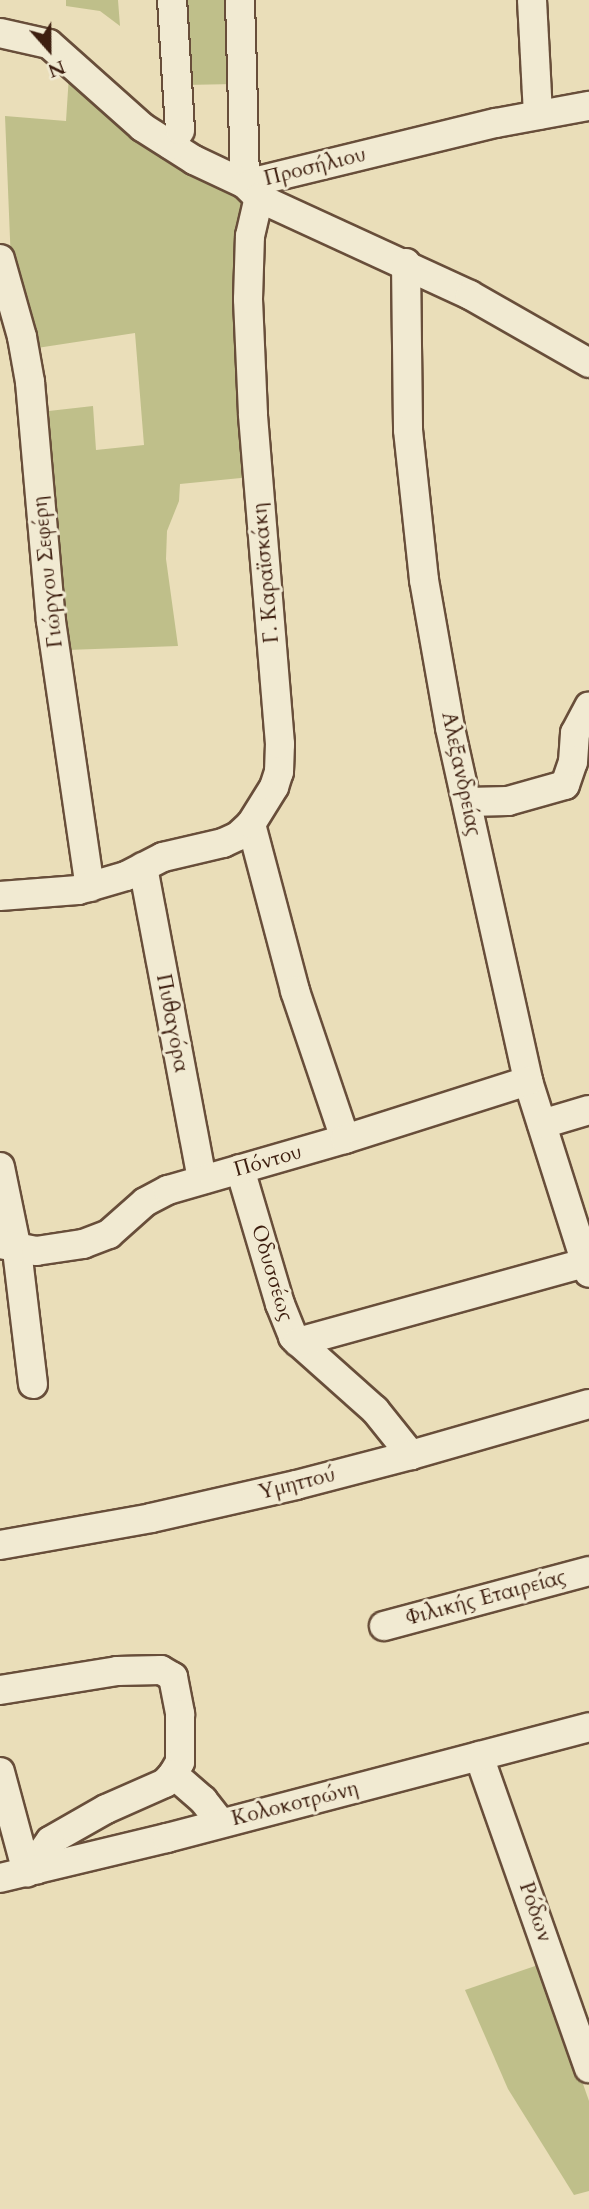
<!DOCTYPE html>
<meta charset="utf-8">
<style>
body{margin:0}
#map{position:relative;width:589px;height:2209px;overflow:hidden;background:#eadeb9;font-family:Cardo,serif}
div>[style]{position:absolute}
.green>*{inset:0;background:#bfbf8a}
.roads{filter:drop-shadow(2px 0 #684e3a) drop-shadow(-2px 0 #684e3a) drop-shadow(0 2px #684e3a) drop-shadow(0 -2px #684e3a)}
.minor>*{height:28px;margin:-14px;padding:0 14px;transform-origin:14px;border-radius:14px;background:#f1ead2}
span{translate:-50% -50%;white-space:nowrap;text-align:center;line-height:1.15;-webkit-text-stroke:6px #f1ead2;paint-order:stroke}
.street-label{font-size:21px;color:#3d1e0f}
.north{position:absolute;left:14px;top:14px;width:70px;height:70px;-webkit-text-stroke:5px #f1ead2;paint-order:stroke;rotate:159deg;font-size:19px;font-weight:700;line-height:28px;text-align:center;color:#3d1e0f}
.north::after{content:'';display:block;margin:auto;width:24px;height:32px;background:#3d1e0f;clip-path:polygon(50% 0,100% 100%,50% 72%,0 100%)}
</style>
<div id="map">
<div class="green">
<div style="clip-path:polygon(66px 0,118px 0,120px 26px,100px 11px,66px 6px)"></div>
<div style="clip-path:polygon(178px 0,232px 0,235px 84px,184px 85px)"></div>
<div style="clip-path:polygon(69px 75px,113px 122px,167px 162px,249px 201px,251px 477px,180px 484px,179px 501px,167px 531px,166px 559px,178px 646px,67px 650px,40px 412px,93px 406px,96px 450px,144px 445px,135px 333px,37px 348px,11px 263px,5px 116px,66px 121px)"></div>
<div style="clip-path:polygon(541px 1964px,589px 2101px,589px 2191px,574px 2195px,508px 2089px,465px 1990px)"></div>
</div>
<div class="roads">
<div class="minor">
<div style="left:240px;top:0;width:184px;rotate:88.4deg"></div>
<div style="left:532px;top:0;width:115px;rotate:87deg"></div>
<div style="left:0;top:33px;width:50px;rotate:12.7deg"></div>
<div style="left:49px;top:44px;width:125px;rotate:41.7deg"></div>
<div style="left:142px;top:127px;width:62px;rotate:32.4deg"></div>
<div style="left:194px;top:160px;width:56px;rotate:25.2deg"></div>
<div style="left:245px;top:184px;width:258px;rotate:-13.7deg"></div>
<div style="left:496px;top:123px;width:95px;rotate:-10.4deg"></div>
<div style="left:171px;top:145px;width:17px;rotate:-59deg"></div>
<div style="left:180px;top:130px;width:130px;rotate:-93.5deg"></div>
<div style="left:247px;top:186px;width:17px;rotate:45deg"></div>
<div style="left:259px;top:198px;width:232px;rotate:24.7deg"></div>
<div style="left:470px;top:295px;width:137px;rotate:29.7deg"></div>
<div style="left:0;top:259px;width:81px;rotate:74.2deg"></div>
<div style="left:22px;top:337px;width:46px;rotate:79.9deg"></div>
<div style="left:30px;top:382px;width:240px;rotate:85deg"></div>
<div style="left:51px;top:621px;width:269px;rotate:81.7deg"></div>
<div style="left:406px;top:263px;width:167px;rotate:89.3deg"></div>
<div style="left:408px;top:430px;width:151px;rotate:83.9deg"></div>
<div style="left:424px;top:580px;width:150px;rotate:80deg"></div>
<div style="left:450px;top:728px;width:362px;rotate:77.5deg"></div>
<div style="left:528px;top:1081px;width:201px;rotate:72.4deg"></div>
<div style="left:468px;top:802px;width:40px;rotate:-1.4deg"></div>
<div style="left:508px;top:801px;width:59px;rotate:-15.7deg"></div>
<div style="left:565px;top:785px;width:24px;rotate:-71deg"></div>
<div style="left:573px;top:762px;width:29px;rotate:-86deg"></div>
<div style="left:575px;top:733px;width:30px;rotate:-62deg"></div>
<div style="left:251px;top:824px;width:173px;rotate:75.2deg"></div>
<div style="left:295px;top:991px;width:156px;rotate:71.3deg"></div>
<div style="left:143px;top:867px;width:318px;rotate:79.3deg"></div>
<div style="left:0;top:896px;width:78px;rotate:-4.4deg"></div>
<div style="left:78px;top:890px;width:50px;rotate:-16.3deg"></div>
<div style="left:126px;top:876px;width:42px;rotate:-27.2deg"></div>
<div style="left:163px;top:857px;width:62px;rotate:-13.1deg"></div>
<div style="left:223px;top:843px;width:17px;rotate:-25deg"></div>
<div style="left:238px;top:836px;width:18px;rotate:-43deg"></div>
<div style="left:251px;top:824px;width:44px;rotate:-58.1deg"></div>
<div style="left:274px;top:787px;width:16px;rotate:-72deg"></div>
<div style="left:279px;top:772px;width:28px;rotate:-88deg"></div>
<div style="left:280px;top:744px;width:331px;rotate:-94.7deg"></div>
<div style="left:253px;top:414px;width:115px;rotate:-92.5deg"></div>
<div style="left:248px;top:299px;width:63px;rotate:-88.2deg"></div>
<div style="left:250px;top:236px;width:39px;rotate:-77deg"></div>
<div style="left:542px;top:1124px;width:49px;rotate:-16.6deg"></div>
<div style="left:0;top:1167px;width:85px;rotate:78.4deg"></div>
<div style="left:17px;top:1250px;width:135px;rotate:83.2deg"></div>
<div style="left:240px;top:1169px;width:141px;rotate:73.5deg"></div>
<div style="left:280px;top:1304px;width:35px;rotate:68deg"></div>
<div style="left:293px;top:1337px;width:110px;rotate:41.7deg"></div>
<div style="left:375px;top:1410px;width:58px;rotate:51.3deg"></div>
<div style="left:0;top:1244px;width:37px;rotate:11deg"></div>
<div style="left:36px;top:1251px;width:48px;rotate:-8.5deg"></div>
<div style="left:83px;top:1244px;width:28px;rotate:-21deg"></div>
<div style="left:109px;top:1234px;width:48px;rotate:-41.6deg"></div>
<div style="left:145px;top:1202px;width:26px;rotate:-28deg"></div>
<div style="left:168px;top:1190px;width:184px;rotate:-16.1deg"></div>
<div style="left:345px;top:1139px;width:192px;rotate:-17.6deg"></div>
<div style="left:298px;top:1342px;width:302px;rotate:-15.4deg"></div>
<div style="left:0;top:1545px;width:153px;rotate:-10.1deg"></div>
<div style="left:151px;top:1518px;width:149px;rotate:-12.8deg"></div>
<div style="left:296px;top:1485px;width:119px;rotate:-14.6deg"></div>
<div style="left:411px;top:1455px;width:185px;rotate:-16deg"></div>
<div style="left:384px;top:1626px;width:212px;rotate:-15deg"></div>
<div style="left:0;top:1690px;width:119px;rotate:-9.2deg"></div>
<div style="left:117px;top:1671px;width:44px;rotate:-1.3deg"></div>
<div style="left:161px;top:1670px;width:14px;rotate:30deg"></div>
<div style="left:173px;top:1677px;width:38px;rotate:79deg"></div>
<div style="left:180px;top:1714px;width:48px;rotate:90deg"></div>
<div style="left:180px;top:1762px;width:14px;rotate:120deg"></div>
<div style="left:173px;top:1774px;width:12px;rotate:132deg"></div>
<div style="left:165px;top:1783px;width:64px;rotate:156.2deg"></div>
<div style="left:106px;top:1809px;width:64px;rotate:150.3deg"></div>
<div style="left:50px;top:1841px;width:21px;rotate:125deg"></div>
<div style="left:38px;top:1858px;width:12px;rotate:99deg"></div>
<div style="left:479px;top:1756px;width:331px;rotate:70.6deg"></div>
<div style="left:0;top:1772px;width:104px;rotate:74.9deg"></div>
<div style="left:173px;top:1774px;width:40px;rotate:41deg"></div>
<div style="left:203px;top:1800px;width:29px;rotate:52deg"></div>
<div style="left:0;top:1878px;width:172px;rotate:-13.5deg"></div>
<div style="left:167px;top:1838px;width:436px;rotate:-14.7deg"></div>
</div>
</div>
<div class="street-label">
<span style="left:315px;top:167px;rotate:-14deg">Προσήλιου</span>
<span style="left:48px;top:572px;rotate:-96deg">Γιώργου Σεφέρη</span>
<span style="left:266px;top:573px;rotate:-95deg">Γ. Καραϊσκάκη</span>
<span style="left:461px;top:774px;rotate:78deg">Αλεξανδρείας</span>
<span style="left:172px;top:1023px;rotate:79deg">Πυθαγόρα</span>
<span style="left:268px;top:1161px;rotate:-16deg">Πόντου</span>
<span style="left:272px;top:1273px;rotate:73deg">Οδυσσέως</span>
<span style="left:297px;top:1484px;rotate:-14deg">Υμηττού</span>
<span style="left:486px;top:1598px;rotate:-15deg">Φιλικής Εταιρείας</span>
<span style="left:295px;top:1804px;rotate:-14deg">Κολοκοτρώνη</span>
<span style="left:535px;top:1912px;rotate:71deg">Ρόδων</span>
</div>
<div class="north">N</div>
</div>
